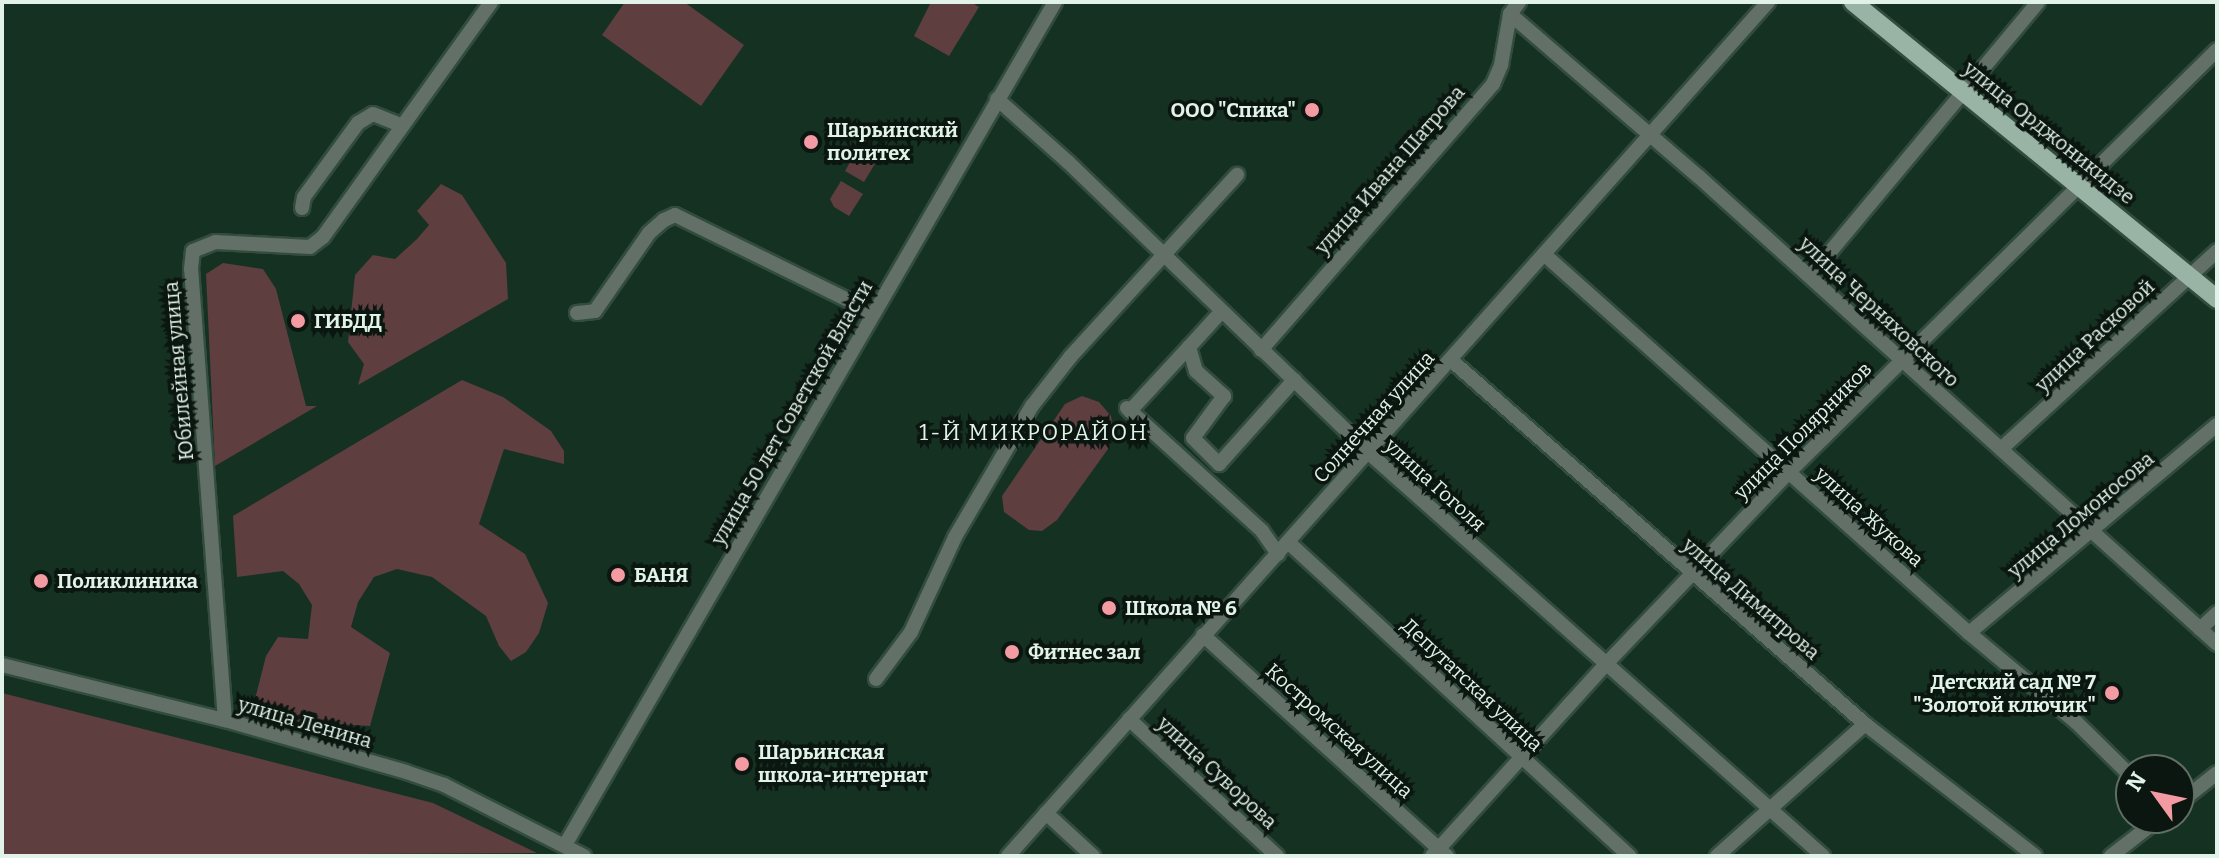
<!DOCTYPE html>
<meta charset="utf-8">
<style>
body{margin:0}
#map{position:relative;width:2219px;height:858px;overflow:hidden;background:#153122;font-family:Bitter,serif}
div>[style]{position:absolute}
.green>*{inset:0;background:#5f3e40}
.roads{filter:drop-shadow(2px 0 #324c3e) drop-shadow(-2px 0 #324c3e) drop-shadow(0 2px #324c3e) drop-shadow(0 -2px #324c3e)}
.minor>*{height:14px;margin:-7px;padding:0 7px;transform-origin:7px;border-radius:7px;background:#627067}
.major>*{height:18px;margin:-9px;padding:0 9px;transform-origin:9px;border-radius:9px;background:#99b4a4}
.dots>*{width:22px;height:22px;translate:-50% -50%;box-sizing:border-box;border:4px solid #0a160f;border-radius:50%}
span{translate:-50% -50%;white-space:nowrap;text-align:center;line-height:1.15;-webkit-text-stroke:7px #0a160f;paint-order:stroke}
.poi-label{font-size:20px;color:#e1f2e8;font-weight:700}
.right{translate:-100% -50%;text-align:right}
.left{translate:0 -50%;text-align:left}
.street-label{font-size:20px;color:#e1f2e8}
.neighbourhood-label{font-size:22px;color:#e1f2e8;letter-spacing:2px}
.frame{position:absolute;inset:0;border:4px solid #e1f2e8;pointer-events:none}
.north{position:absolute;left:2115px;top:754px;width:80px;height:80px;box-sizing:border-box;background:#0a160f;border:2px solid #606e66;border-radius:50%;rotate:303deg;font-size:22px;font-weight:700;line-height:32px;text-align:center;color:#e1f2e8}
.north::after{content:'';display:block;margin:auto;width:28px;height:36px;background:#f49aa2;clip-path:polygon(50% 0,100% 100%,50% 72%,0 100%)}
</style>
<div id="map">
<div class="green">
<div style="clip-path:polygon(625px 2px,684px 2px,744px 45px,701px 106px,602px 35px)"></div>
<div style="clip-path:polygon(931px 2px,971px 2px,979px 7px,949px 56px,914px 36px)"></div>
<div style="clip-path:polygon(860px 145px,879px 157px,864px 182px,845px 171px)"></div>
<div style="clip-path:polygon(841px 181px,863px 194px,849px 216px,834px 207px,830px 199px)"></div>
<div style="clip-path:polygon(441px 184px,462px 195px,506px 263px,508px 299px,358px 385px,364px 364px,348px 342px,355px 275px,373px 255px,395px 259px,417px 239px,429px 225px,417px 211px)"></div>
<div style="clip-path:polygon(223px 263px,263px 269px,276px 289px,306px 406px,317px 406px,215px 466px,206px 274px)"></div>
<div style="clip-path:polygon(462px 380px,503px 397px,551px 431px,564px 451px,564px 464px,504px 449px,479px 524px,525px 554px,548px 603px,539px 633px,526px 652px,511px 661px,499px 646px,486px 616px,432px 577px,397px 569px,374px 577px,358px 602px,351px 627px,390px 653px,370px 726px,297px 722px,253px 707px,266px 656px,278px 637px,308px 639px,312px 605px,299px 584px,283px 571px,237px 577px,233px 516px)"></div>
<div style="clip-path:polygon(1082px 396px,1099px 402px,1111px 416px,1114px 431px,1108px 449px,1057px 520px,1042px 531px,1029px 530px,1004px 512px,1002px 496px,1065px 404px)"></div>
<div style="clip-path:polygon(2px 693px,433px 803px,537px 853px,2px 856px)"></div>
</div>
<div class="roads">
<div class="minor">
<div style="left:1510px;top:14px;width:248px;rotate:40.8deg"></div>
<div style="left:1698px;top:176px;width:699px;rotate:42.04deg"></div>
<div style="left:997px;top:99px;width:95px;rotate:41.6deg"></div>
<div style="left:1068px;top:162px;width:419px;rotate:44deg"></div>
<div style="left:1369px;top:453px;width:607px;rotate:41.59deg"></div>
<div style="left:302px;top:208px;width:11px;rotate:-80deg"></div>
<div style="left:304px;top:197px;width:92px;rotate:-53.9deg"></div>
<div style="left:358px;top:123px;width:17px;rotate:-31deg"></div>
<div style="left:373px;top:114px;width:31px;rotate:22deg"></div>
<div style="left:1545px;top:255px;width:568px;rotate:41.72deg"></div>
<div style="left:1969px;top:633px;width:139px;rotate:39.8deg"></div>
<div style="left:2076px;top:722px;width:77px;rotate:44.5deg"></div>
<div style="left:1810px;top:276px;width:356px;rotate:-50.2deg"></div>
<div style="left:1221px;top:312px;width:47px;rotate:132.4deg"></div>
<div style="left:1189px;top:347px;width:25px;rotate:74deg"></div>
<div style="left:1196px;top:371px;width:38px;rotate:42deg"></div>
<div style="left:1224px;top:396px;width:52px;rotate:126.4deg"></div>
<div style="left:1193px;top:438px;width:37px;rotate:45deg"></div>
<div style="left:1219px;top:464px;width:113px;rotate:-48.2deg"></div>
<div style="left:577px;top:313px;width:18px;rotate:-6deg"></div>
<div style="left:595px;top:311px;width:95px;rotate:-55.3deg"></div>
<div style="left:649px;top:233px;width:20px;rotate:-41deg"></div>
<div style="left:664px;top:220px;width:12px;rotate:-24deg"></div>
<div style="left:675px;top:215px;width:204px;rotate:26.2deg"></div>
<div style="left:858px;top:305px;width:16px;rotate:43deg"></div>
<div style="left:1261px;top:350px;width:353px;rotate:-48.9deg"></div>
<div style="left:1493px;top:84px;width:21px;rotate:-67deg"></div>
<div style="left:1501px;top:65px;width:52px;rotate:-80deg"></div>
<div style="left:1510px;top:14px;width:15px;rotate:-53deg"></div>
<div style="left:1451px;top:360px;width:551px;rotate:41.32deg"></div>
<div style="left:1865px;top:724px;width:215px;rotate:37.8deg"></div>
<div style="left:1127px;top:408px;width:183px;rotate:42.3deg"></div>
<div style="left:1262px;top:531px;width:28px;rotate:55deg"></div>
<div style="left:1130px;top:411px;width:87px;rotate:-47.3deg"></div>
<div style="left:2001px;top:449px;width:293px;rotate:-42.5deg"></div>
<div style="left:1288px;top:542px;width:464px;rotate:42.6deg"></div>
<div style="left:2200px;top:629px;width:23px;rotate:-43deg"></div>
<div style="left:1969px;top:633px;width:324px;rotate:-40deg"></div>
<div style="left:1203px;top:635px;width:329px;rotate:42.2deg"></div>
<div style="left:2px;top:665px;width:230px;rotate:13.9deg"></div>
<div style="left:225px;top:720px;width:188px;rotate:16deg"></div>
<div style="left:406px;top:772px;width:40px;rotate:18.9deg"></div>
<div style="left:444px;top:785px;width:157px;rotate:26.9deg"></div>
<div style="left:876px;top:679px;width:59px;rotate:-53.3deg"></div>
<div style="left:911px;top:632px;width:105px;rotate:-65.1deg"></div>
<div style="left:955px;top:537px;width:152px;rotate:-59.6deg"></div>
<div style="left:1032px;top:406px;width:63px;rotate:-52deg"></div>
<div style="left:1071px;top:356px;width:246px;rotate:-47.5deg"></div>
<div style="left:1129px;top:719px;width:202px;rotate:42.8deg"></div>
<div style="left:225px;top:720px;width:452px;rotate:-94.3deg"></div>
<div style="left:191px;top:269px;width:18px;rotate:-84deg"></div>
<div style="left:193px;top:251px;width:24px;rotate:-22deg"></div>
<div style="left:215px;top:242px;width:95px;rotate:3deg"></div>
<div style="left:310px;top:247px;width:16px;rotate:-38deg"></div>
<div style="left:323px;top:237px;width:289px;rotate:-54.4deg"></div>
<div style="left:2179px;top:803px;width:48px;rotate:-38.3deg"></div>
<div style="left:1046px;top:813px;width:64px;rotate:42.5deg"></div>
<div style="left:565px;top:845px;width:975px;rotate:-59.83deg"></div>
<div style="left:1008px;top:856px;width:1143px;rotate:-48.33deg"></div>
<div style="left:1432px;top:856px;width:261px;rotate:-47.8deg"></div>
<div style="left:1607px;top:663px;width:264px;rotate:-46.4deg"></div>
<div style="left:1789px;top:472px;width:601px;rotate:-44.6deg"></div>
<div style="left:1717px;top:856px;width:198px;rotate:-41.7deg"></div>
<div style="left:2111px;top:856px;width:62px;rotate:-37.8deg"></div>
</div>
<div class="major">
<div style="left:1853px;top:2px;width:470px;rotate:39.2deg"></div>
</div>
</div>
<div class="dots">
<div style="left:1312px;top:110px;background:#f49aa2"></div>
<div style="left:811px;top:142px;background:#f49aa2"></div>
<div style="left:298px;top:321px;background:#f49aa2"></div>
<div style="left:618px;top:575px;background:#f49aa2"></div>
<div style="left:41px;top:581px;background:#f49aa2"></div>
<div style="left:1109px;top:608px;background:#f49aa2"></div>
<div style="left:1012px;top:652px;background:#f49aa2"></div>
<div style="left:2112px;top:693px;background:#f49aa2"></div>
<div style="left:742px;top:764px;background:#f49aa2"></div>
</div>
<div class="poi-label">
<span class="right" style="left:1296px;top:110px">ООО "Спика"</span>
<span class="left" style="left:827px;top:142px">Шарьинский<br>политех</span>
<span class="left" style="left:314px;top:321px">ГИБДД</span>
<span class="left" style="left:634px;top:575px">БАНЯ</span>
<span class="left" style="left:57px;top:581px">Поликлиника</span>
<span class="left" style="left:1125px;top:608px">Школа № 6</span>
<span class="left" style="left:1028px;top:652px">Фитнес зал</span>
<span class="right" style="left:2096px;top:694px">Детский сад № 7<br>"Золотой ключик"</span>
<span class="left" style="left:758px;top:764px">Шарьинская<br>школа-интернат</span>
</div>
<div class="street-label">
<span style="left:2049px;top:133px;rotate:39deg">улица Орджоникидзе</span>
<span style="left:1390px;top:170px;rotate:-49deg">улица Ивана Шатрова</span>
<span style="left:1879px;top:312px;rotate:43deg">улица Черняховского</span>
<span style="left:2095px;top:336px;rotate:-43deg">улица Расковой</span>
<span style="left:179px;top:371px;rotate:-95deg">Юбилейная улица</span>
<span style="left:792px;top:413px;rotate:-60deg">улица 50 лет Советской Власти</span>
<span style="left:1374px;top:417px;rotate:-48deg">Солнечная улица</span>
<span style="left:1803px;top:431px;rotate:-45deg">улица Полярников</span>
<span style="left:1435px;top:485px;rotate:42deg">улица Гоголя</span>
<span style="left:2081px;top:515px;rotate:-40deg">улица Ломоносова</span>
<span style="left:1869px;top:517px;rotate:42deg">улица Жукова</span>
<span style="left:1751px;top:599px;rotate:41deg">улица Димитрова</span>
<span style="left:1472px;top:685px;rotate:43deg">Депутатская улица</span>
<span style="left:305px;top:723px;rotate:16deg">улица Ленина</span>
<span style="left:1339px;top:731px;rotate:42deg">Костромская улица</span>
<span style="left:1217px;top:773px;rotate:43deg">улица Суворова</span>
</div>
<div class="neighbourhood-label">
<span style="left:1034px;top:433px">1-Й МИКРОРАЙОН</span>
</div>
<div class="frame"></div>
<div class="north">N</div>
</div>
